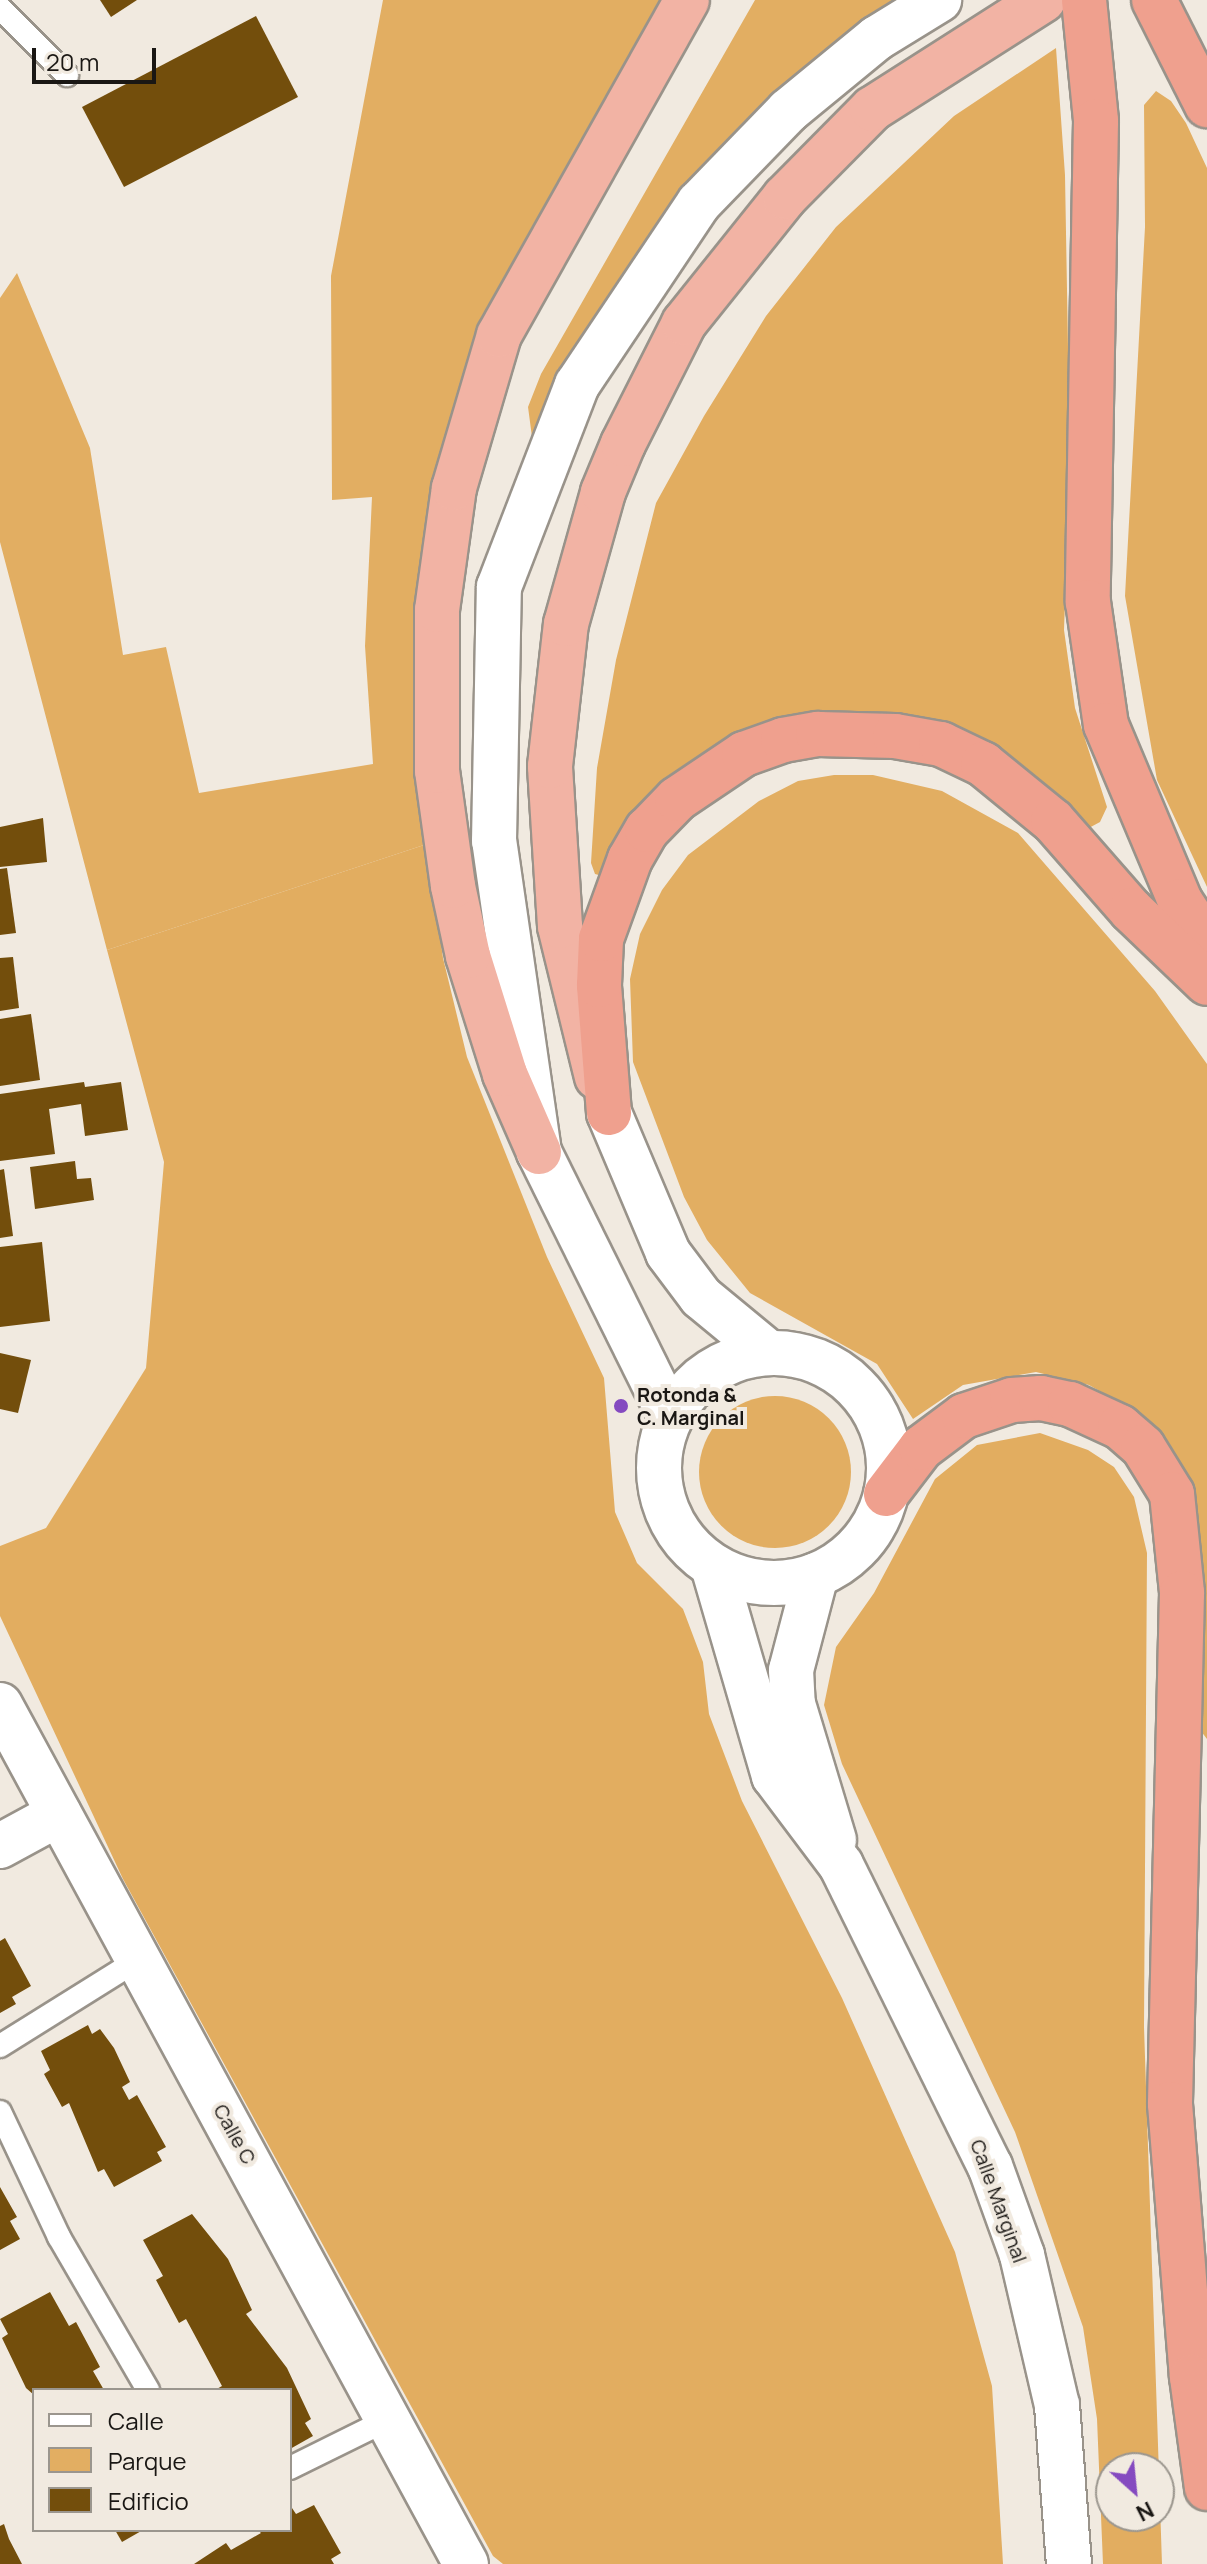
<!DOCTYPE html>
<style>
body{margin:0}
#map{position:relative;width:1207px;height:2564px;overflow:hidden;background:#f1eae0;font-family:Manrope,sans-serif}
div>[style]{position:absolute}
.green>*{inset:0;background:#e2ae62}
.round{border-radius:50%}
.forest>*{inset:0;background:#e2ad60}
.building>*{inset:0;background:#734e0c}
.roads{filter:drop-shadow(2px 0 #99938a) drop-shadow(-2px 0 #99938a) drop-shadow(0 2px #99938a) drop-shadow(0 -2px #99938a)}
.service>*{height:22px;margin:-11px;padding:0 11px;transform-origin:11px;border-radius:11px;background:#fff}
.minor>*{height:44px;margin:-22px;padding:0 22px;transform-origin:22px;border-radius:22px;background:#fff}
.tertiary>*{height:44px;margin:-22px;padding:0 22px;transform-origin:22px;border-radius:22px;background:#fff}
.tertiary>.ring{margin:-22px;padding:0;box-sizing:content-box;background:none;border:44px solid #fff;border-radius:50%}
.trunk>*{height:44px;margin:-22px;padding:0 22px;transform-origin:22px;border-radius:22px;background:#f2b3a4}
.motorway>*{height:44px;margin:-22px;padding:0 22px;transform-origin:22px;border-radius:22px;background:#efa08e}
.dots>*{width:22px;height:22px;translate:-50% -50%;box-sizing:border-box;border:4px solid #f1eae0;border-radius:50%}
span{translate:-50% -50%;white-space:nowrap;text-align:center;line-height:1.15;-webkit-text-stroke:8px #f1eae0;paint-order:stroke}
.poi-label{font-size:20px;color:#1a1714;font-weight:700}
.left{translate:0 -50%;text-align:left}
.street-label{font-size:20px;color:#1a1714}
.legend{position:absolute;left:32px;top:2388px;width:260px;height:144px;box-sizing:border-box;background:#f1eae0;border:2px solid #9b968e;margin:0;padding:10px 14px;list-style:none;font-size:24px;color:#1a1714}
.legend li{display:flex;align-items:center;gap:16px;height:40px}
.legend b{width:40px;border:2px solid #9b968e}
.north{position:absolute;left:1095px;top:2452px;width:80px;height:80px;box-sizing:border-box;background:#f1eae0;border:2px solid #9b968e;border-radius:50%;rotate:153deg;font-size:22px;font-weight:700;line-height:32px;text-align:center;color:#1a1714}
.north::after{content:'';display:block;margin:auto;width:28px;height:36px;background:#854ac0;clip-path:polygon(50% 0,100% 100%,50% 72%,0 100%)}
.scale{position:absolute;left:32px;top:48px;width:124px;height:36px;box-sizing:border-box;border:4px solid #1a1714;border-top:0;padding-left:10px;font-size:24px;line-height:28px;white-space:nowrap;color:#1a1714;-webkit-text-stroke:6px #f1eae0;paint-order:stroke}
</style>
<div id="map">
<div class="green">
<div style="clip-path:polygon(383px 0,671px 0,448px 443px,414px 611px,414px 755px,427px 844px,107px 950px,0 542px,0 298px,17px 273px,90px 448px,123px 655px,166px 647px,199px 793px,373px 764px,365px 646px,372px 497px,332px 500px,331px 276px)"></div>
<div style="clip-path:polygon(755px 0,916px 0,780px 100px,542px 432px,532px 437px,528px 407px,541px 374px)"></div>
<div style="clip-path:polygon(1156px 91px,1171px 101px,1186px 123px,1207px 168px,1207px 887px,1157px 780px,1125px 596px,1145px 227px,1144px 105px)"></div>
<div style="clip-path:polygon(834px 775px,873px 775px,942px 791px,1018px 833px,1155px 991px,1207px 1064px,1207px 1739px,1197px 1726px,1175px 1466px,1137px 1412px,1089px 1385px,1036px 1372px,963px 1385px,913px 1419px,877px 1364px,750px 1293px,707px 1240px,684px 1197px,633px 1062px,630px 979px,640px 934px,662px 890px,688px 855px,759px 801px,798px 781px)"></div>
<div class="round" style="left:699px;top:1396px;width:152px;height:152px"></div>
</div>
<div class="forest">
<div style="clip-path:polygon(1056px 48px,1065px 175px,1070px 462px,1064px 630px,1075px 708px,1107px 807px,1100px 822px,1087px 829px,1030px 782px,777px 733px,606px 877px,595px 874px,591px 863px,597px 768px,616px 660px,656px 503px,704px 416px,766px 316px,836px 227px,954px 116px)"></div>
<div style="clip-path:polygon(427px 844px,443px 958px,467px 1057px,547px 1257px,604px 1378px,615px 1512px,637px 1563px,683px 1609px,703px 1662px,709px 1714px,742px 1801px,842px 1998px,955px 2252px,992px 2386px,1003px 2564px,503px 2564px,493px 2556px,123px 1879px,0 1616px,0 1546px,46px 1528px,146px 1368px,164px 1162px,107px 950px)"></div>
<div style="clip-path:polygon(evenodd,1040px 1433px,1088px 1450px,1114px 1467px,1134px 1497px,1147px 1553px,1144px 2027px,1162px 2564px,1103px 2564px,1097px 2419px,1083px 2327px,1015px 2132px,842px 1764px,824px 1705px,836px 1647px,874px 1593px,935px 1479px,977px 1445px,1040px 1433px,1159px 2468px,1159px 2516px,1111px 2516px,1111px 2468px,1159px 2468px)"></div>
</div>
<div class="building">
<div style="clip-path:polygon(100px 0,137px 0,111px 17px)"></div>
<div style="clip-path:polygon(256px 16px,298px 97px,124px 187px,82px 107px)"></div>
<div style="clip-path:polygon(43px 818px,47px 862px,0 867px,0 827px)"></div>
<div style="clip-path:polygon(7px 868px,16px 933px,0 935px,0 869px)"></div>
<div style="clip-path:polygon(13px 957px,19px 1008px,0 1011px,0 958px)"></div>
<div style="clip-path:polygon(31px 1014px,40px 1080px,0 1086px,0 1019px)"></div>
<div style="clip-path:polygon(84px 1082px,85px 1087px,121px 1082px,128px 1130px,85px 1136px,81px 1104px,49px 1109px,55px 1154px,0 1161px,0 1094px)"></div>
<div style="clip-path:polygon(75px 1161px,77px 1179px,91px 1178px,94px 1200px,35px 1209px,30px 1167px)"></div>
<div style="clip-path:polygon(4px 1169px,13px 1236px,0 1238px,0 1170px)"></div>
<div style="clip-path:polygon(42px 1242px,50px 1321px,0 1327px,0 1247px)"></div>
<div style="clip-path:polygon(0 1353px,31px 1360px,18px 1413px,0 1409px)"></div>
<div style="clip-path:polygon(5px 1938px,31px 1986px,12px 1997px,16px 2004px,0 2013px,0 1941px)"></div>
<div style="clip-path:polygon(88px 2025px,92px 2034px,100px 2029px,114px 2048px,130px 2082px,122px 2087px,129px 2100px,137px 2095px,166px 2147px,157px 2152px,162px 2161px,114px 2187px,104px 2169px,98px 2172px,69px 2103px,62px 2107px,44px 2074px,50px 2070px,41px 2051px)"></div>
<div style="clip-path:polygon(0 2187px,17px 2217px,10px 2221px,20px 2239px,0 2250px)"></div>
<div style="clip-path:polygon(192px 2214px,228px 2259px,252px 2310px,246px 2314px,287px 2368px,311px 2419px,305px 2423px,313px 2436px,290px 2449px,290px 2390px,215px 2390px,222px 2386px,186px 2319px,179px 2323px,156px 2280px,163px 2276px,143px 2240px)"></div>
<div style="clip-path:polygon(50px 2292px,69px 2326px,76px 2322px,100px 2367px,93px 2371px,104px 2390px,34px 2390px,34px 2395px,26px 2388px,2px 2338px,8px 2334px,0 2319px)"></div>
<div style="clip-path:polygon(290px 2505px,296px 2514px,314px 2505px,341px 2553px,331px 2559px,334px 2564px,194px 2564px,226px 2543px,231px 2550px,261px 2533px,258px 2530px,290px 2530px)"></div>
<div style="clip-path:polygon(4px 2524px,9px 2539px,22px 2564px,0 2564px,0 2526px)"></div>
<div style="clip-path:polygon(115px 2530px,143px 2530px,122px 2542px)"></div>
</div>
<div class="roads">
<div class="service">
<div style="left:0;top:8px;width:95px;rotate:45deg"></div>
<div style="left:0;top:2046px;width:164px;rotate:-32deg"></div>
<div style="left:0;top:2112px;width:138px;rotate:64.7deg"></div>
<div style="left:59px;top:2237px;width:177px;rotate:59.8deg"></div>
<div style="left:290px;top:2468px;width:113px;rotate:-26.3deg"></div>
</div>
<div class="minor">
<div style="left:0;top:1705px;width:977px;rotate:61.52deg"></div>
<div style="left:0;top:1846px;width:67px;rotate:-28.5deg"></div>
</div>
<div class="tertiary">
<div style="left:609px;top:1113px;width:152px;rotate:67.1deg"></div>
<div style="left:668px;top:1253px;width:55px;rotate:53.1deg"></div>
<div style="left:701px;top:1297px;width:88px;rotate:39.5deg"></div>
<div class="ring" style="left:659px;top:1353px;width:186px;height:186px"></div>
<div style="left:670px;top:1416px;width:295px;rotate:-116.4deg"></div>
<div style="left:539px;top:1152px;width:314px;rotate:-98.2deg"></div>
<div style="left:494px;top:841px;width:254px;rotate:-88.9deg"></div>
<div style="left:499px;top:587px;width:217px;rotate:-68.9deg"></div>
<div style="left:577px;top:385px;width:219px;rotate:-56.2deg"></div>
<div style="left:699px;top:203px;width:128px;rotate:-45.9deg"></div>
<div style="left:788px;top:111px;width:115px;rotate:-39.4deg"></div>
<div style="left:877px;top:38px;width:73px;rotate:-31.5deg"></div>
<div style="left:713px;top:1566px;width:219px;rotate:73.8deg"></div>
<div style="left:774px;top:1776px;width:111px;rotate:53deg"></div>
<div style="left:841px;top:1865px;width:336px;rotate:63.7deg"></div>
<div style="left:990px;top:2166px;width:95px;rotate:70.2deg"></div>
<div style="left:1022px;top:2255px;width:154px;rotate:76.9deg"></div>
<div style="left:1057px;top:2405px;width:159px;rotate:85.7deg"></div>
<div style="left:816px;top:1575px;width:98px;rotate:104.7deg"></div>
<div style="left:791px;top:1670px;width:34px;rotate:87deg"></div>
<div style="left:793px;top:1704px;width:142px;rotate:73.2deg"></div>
</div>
<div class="trunk">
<div style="left:597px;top:1077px;width:155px;rotate:-103.8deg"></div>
<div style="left:560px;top:926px;width:160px;rotate:-93.6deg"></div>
<div style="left:550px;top:766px;width:143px;rotate:-83.6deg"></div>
<div style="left:566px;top:624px;width:137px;rotate:-74.3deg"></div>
<div style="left:603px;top:492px;width:52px;rotate:-67.4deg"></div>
<div style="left:623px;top:444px;width:136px;rotate:-63.2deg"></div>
<div style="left:684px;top:323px;width:161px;rotate:-51.3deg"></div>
<div style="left:785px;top:197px;width:124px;rotate:-45.3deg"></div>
<div style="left:872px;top:109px;width:203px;rotate:-32.5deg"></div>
<div style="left:539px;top:1152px;width:85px;rotate:-113.6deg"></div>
<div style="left:505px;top:1074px;width:124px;rotate:-107.4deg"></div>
<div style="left:468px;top:956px;width:72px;rotate:-102.1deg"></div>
<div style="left:453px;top:886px;width:116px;rotate:-97.9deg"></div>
<div style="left:437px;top:771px;width:161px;rotate:-90deg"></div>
<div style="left:437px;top:610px;width:123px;rotate:-82.1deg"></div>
<div style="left:454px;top:488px;width:159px;rotate:-73.6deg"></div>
<div style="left:499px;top:335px;width:384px;rotate:-60.7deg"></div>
</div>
<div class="motorway">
<div style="left:1084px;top:0;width:122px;rotate:84.3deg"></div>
<div style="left:1096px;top:121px;width:481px;rotate:91deg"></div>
<div style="left:1088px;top:602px;width:124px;rotate:81.7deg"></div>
<div style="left:1106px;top:725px;width:191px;rotate:67.2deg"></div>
<div style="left:1180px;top:901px;width:49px;rotate:56.6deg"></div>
<div style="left:1154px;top:0;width:118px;rotate:63.2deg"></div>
<div style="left:609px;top:1113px;width:128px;rotate:-94.5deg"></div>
<div style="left:599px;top:985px;width:46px;rotate:-87.5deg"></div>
<div style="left:601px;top:939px;width:85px;rotate:-70.1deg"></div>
<div style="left:630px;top:859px;width:34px;rotate:-60deg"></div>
<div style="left:647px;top:830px;width:43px;rotate:-45.9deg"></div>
<div style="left:677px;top:799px;width:81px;rotate:-33.9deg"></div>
<div style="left:744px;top:754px;width:41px;rotate:-19.7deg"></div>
<div style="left:783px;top:740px;width:36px;rotate:-10deg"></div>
<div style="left:818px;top:734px;width:77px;rotate:1.5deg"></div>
<div style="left:895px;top:736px;width:47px;rotate:9.9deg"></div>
<div style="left:941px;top:744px;width:47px;rotate:25.5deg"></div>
<div style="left:983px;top:764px;width:90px;rotate:39.2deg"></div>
<div style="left:1053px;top:821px;width:118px;rotate:48.8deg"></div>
<div style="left:1131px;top:910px;width:105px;rotate:43.8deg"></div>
<div style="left:886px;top:1494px;width:58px;rotate:-52.7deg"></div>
<div style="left:921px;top:1448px;width:54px;rotate:-36.7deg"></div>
<div style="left:964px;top:1416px;width:51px;rotate:-18.4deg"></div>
<div style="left:1012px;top:1400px;width:29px;rotate:-4deg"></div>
<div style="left:1041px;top:1398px;width:30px;rotate:12deg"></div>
<div style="left:1070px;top:1404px;width:55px;rotate:24.7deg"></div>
<div style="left:1120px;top:1427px;width:30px;rotate:41deg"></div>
<div style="left:1143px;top:1447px;width:55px;rotate:58.3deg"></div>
<div style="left:1172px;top:1494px;width:100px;rotate:84.2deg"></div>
<div style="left:1182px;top:1593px;width:511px;rotate:91.35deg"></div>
<div style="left:1170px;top:2104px;width:274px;rotate:85.4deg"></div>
<div style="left:1192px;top:2377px;width:112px;rotate:82.3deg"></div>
</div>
</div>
<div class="dots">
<div style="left:621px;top:1406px;background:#854ac0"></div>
</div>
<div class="poi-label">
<span class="left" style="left:637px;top:1406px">Rotonda &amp;<br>C. Marginal</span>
</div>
<div class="street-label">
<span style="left:235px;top:2134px;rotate:61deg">Calle C</span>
<span style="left:999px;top:2201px;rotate:70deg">Calle Marginal</span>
</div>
<ul class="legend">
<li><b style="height:10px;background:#fff"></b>Calle</li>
<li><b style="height:22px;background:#e2ae62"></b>Parque</li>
<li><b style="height:22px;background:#734e0c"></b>Edificio</li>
</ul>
<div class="north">N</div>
<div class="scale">20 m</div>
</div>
